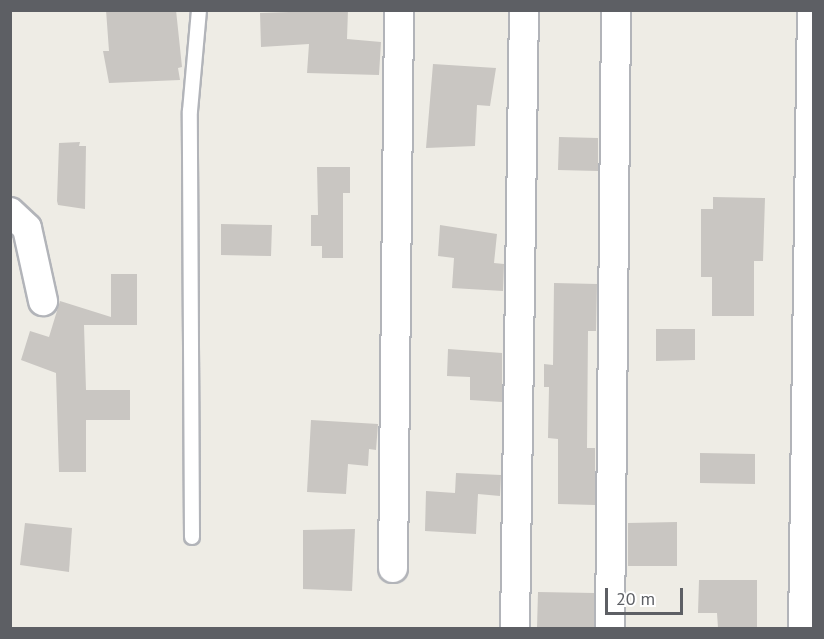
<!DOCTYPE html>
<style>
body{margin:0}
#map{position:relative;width:824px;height:639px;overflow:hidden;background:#eeece5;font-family:"PT Sans",sans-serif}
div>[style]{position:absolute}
.building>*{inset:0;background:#c9c6c2}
.roads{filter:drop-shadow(2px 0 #b2b4b9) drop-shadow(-2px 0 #b2b4b9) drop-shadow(0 2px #b2b4b9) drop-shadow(0 -2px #b2b4b9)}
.lane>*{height:14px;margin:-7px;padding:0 7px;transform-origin:7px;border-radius:7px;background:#fff}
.street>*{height:28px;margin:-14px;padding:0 14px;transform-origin:14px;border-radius:14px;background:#fff}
span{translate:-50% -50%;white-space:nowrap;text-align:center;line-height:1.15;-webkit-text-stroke:5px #fff;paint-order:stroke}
.frame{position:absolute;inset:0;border:12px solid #5d5f64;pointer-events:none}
.scale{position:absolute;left:605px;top:588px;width:78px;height:27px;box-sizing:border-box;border:3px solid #5d5f64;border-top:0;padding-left:8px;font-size:18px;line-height:21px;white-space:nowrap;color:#5d5f64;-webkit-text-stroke:4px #fff;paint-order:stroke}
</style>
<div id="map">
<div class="building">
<div style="clip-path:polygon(106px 10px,176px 10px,182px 67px,178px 68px,180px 80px,109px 83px,103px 51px,109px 51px)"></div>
<div style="clip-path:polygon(348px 10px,347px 39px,381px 42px,379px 75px,307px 73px,309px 44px,261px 47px,260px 13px)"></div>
<div style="clip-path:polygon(433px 64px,496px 68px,490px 106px,477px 105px,475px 146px,426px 148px)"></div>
<div style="clip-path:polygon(559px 137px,598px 138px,598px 171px,558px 170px)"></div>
<div style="clip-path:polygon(80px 142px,79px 146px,86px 146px,85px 209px,58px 205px,57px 201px,59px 143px)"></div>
<div style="clip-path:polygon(317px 167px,350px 167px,350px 193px,343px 193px,343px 258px,322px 258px,322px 246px,311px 246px,311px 215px,318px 215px)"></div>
<div style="clip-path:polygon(713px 197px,765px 198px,763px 261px,754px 261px,754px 316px,712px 316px,712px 277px,701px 277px,701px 209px,713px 209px)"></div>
<div style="clip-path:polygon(221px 224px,272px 225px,271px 256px,221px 255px)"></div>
<div style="clip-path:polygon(440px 225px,497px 234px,494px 263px,504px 264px,503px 291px,452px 288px,454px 258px,438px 256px)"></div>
<div style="clip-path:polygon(111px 274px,137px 274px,137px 325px,84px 325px,86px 390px,130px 390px,130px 420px,86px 420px,86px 472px,59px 472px,56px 373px,21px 360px,30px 331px,49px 337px,60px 301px,111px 317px)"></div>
<div style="clip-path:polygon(554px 283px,597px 284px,596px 331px,588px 331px,587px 448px,595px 448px,595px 505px,558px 504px,558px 439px,548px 438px,549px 387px,544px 387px,544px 364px,553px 365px)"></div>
<div style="clip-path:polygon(656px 329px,695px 329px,695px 360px,656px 361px)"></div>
<div style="clip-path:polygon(448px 349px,502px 353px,502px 402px,470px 400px,470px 377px,447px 376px)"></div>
<div style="clip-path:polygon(311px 420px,378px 424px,376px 450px,369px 449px,368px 466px,348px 464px,346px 494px,307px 492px)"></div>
<div style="clip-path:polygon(700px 453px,755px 454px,755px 484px,700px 483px)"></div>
<div style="clip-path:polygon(456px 473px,501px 475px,500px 496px,478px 494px,476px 534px,425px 531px,426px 491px,455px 493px)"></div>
<div style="clip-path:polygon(677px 522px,677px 566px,628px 566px,628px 523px)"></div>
<div style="clip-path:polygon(25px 523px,72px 528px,69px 572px,20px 565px)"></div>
<div style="clip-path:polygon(355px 529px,352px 591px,303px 589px,303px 530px)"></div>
<div style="clip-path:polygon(699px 580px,757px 580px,757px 628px,718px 628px,717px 613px,698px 613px)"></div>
<div style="clip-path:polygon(538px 592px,594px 593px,594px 628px,537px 628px)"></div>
</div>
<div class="roads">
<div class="lane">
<div style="left:192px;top:537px;width:426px;rotate:-90.3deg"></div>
<div style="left:190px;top:111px;width:101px;rotate:-84.9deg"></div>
</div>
<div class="street">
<div style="left:10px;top:212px;width:23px;rotate:43deg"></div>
<div style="left:27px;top:228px;width:75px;rotate:77.6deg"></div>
<div style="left:393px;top:568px;width:558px;rotate:-89.38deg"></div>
<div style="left:515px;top:628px;width:618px;rotate:-89.17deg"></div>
<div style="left:610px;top:628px;width:618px;rotate:-89.44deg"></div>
<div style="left:803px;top:628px;width:618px;rotate:-89.17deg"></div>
</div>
</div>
<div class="frame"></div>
<div class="scale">20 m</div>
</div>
